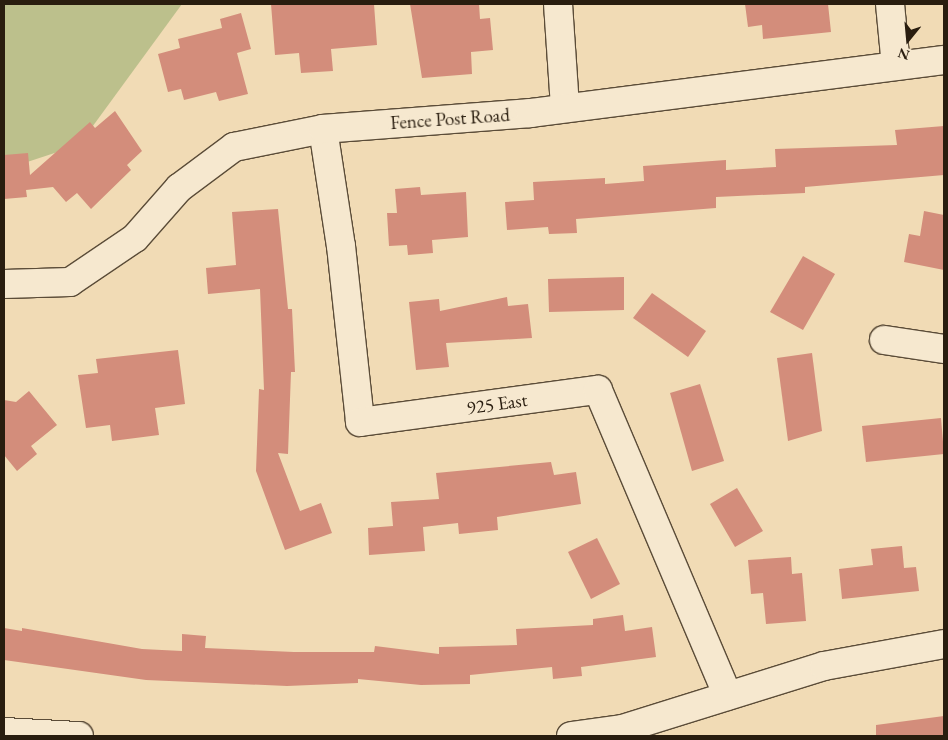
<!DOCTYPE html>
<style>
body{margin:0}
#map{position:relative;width:948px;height:740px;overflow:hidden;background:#f1dbb5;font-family:"EB Garamond",serif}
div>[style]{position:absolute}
.green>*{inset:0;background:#bcc08c}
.building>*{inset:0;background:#d38d7b}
.roads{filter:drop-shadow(1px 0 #5b4c38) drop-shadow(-1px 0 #5b4c38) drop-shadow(0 1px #5b4c38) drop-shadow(0 -1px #5b4c38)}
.minor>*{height:28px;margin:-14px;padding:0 14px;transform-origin:14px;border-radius:14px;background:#f6e8cf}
span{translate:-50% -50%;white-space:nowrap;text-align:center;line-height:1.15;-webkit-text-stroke:5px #f6e8cf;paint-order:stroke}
.street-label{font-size:19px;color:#291d0f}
.frame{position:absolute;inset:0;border:5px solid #291d0f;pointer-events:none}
.north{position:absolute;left:883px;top:15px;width:50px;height:50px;-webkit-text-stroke:4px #f6e8cf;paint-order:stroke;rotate:197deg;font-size:14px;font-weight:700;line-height:20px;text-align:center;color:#291d0f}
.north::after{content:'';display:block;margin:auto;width:18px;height:22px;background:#291d0f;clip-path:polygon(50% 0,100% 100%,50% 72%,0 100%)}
</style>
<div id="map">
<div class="green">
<div style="clip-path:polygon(4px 4px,182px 4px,79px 145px,15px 166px,4px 158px)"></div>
</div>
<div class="building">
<div style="clip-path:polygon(271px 4px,374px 4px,377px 45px,331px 49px,333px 71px,301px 73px,299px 53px,275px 55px)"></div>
<div style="clip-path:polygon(410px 4px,479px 4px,480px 19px,490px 18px,493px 50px,471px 52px,472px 74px,422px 78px)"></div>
<div style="clip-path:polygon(745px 4px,828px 4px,831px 32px,763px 39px,762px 25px,748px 27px)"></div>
<div style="clip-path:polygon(241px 13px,251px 49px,237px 53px,248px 94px,219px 101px,216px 92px,184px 100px,181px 89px,168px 92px,158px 54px,180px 48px,178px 39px,222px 28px,220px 19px)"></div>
<div style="clip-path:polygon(115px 111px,142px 151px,127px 165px,131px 170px,91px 209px,77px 193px,66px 202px,53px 187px,26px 190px,27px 197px,4px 199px,4px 155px,28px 153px,30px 175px,90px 122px,95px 128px)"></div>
<div style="clip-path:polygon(944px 126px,944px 175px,805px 187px,805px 193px,716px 197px,716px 208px,576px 219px,577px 233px,549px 234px,548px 227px,507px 230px,505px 202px,534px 200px,533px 182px,605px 178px,605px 184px,644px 181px,643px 166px,726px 160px,726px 170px,776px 167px,775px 149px,897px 145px,895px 130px)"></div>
<div style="clip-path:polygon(420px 187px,421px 195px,466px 192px,468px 237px,432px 240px,433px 253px,408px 255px,407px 245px,389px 246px,387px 213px,397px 213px,395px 189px)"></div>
<div style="clip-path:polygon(278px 209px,288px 309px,292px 309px,295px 372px,291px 372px,288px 454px,278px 453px,300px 511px,321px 503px,332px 533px,285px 550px,256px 471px,259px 389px,264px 390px,260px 289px,208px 294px,206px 268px,236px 265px,232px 212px)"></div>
<div style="clip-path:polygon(924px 211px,944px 215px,944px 270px,904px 262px,909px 234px,920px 236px)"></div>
<div style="clip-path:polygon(803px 256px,835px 274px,803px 330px,770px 312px)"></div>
<div style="clip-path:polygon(624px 277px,624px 310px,549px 312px,548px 279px)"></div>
<div style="clip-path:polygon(652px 293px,706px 331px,688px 357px,633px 318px)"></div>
<div style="clip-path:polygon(507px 297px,508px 306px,528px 304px,532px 338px,446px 343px,449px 367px,416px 370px,409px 302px,439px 299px,440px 311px)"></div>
<div style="clip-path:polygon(178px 350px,185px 404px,155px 408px,159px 435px,112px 441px,110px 425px,86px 428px,78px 375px,98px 373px,96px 359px)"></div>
<div style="clip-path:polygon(812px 353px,822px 431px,788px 441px,777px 358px)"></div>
<div style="clip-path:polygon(700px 384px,724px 461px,692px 471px,670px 393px)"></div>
<div style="clip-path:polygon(29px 391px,57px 425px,31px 446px,37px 454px,17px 471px,4px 455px,4px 400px,16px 402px)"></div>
<div style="clip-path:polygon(941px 418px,944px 454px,866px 462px,862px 426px)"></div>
<div style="clip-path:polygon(551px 462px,554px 475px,576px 472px,581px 504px,497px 517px,498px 530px,459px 534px,458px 523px,423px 527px,425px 551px,369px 555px,368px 528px,393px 526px,391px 502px,439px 499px,436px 473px)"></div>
<div style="clip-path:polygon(737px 488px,763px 531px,735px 547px,710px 504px)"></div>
<div style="clip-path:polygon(597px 538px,620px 584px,591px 599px,568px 552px)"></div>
<div style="clip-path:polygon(902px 546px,904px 568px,916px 567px,919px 591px,842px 599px,839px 569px,873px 565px,871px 549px)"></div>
<div style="clip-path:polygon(791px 557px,792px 574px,802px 573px,806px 621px,766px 624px,763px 593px,751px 594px,748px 560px)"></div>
<div style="clip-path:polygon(623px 615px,625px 631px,652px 627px,656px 657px,581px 667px,582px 676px,553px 679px,552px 667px,470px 675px,470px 684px,421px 685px,358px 679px,358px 683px,287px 686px,146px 680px,4px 660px,4px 628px,22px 631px,22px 628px,142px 649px,182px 651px,182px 634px,206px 636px,205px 648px,294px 652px,374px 652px,375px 646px,439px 654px,439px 647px,517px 645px,516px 629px,593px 625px,593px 619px)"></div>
<div style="clip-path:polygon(944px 716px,944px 736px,876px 736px,876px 725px)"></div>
</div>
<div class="roads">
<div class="minor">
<div style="left:558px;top:4px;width:104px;rotate:86.1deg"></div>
<div style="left:890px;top:4px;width:62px;rotate:84.5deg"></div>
<div style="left:323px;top:129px;width:118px;rotate:81.3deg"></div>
<div style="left:341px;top:246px;width:177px;rotate:83.8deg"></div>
<div style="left:360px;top:422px;width:240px;rotate:-7.7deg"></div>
<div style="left:598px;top:390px;width:332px;rotate:67deg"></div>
<div style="left:4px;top:284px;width:66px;rotate:-1.7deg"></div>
<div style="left:70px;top:282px;width:78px;rotate:-34.1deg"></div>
<div style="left:135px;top:238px;width:67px;rotate:-48.7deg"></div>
<div style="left:179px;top:188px;width:69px;rotate:-36.7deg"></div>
<div style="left:234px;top:147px;width:91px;rotate:-11.4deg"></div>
<div style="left:323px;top:129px;width:208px;rotate:-4.4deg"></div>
<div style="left:530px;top:113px;width:417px;rotate:-7.3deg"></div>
<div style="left:884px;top:340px;width:61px;rotate:8.5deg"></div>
<div style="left:4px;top:732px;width:75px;rotate:3.1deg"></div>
<div style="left:571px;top:736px;width:51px;rotate:-7.8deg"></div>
<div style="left:622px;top:729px;width:212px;rotate:-17.3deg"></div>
<div style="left:824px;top:666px;width:122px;rotate:-10.4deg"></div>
</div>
</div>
<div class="street-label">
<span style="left:450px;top:119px;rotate:-4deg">Fence Post Road</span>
<span style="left:497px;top:404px;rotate:-8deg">925 East</span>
</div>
<div class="frame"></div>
<div class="north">N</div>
</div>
